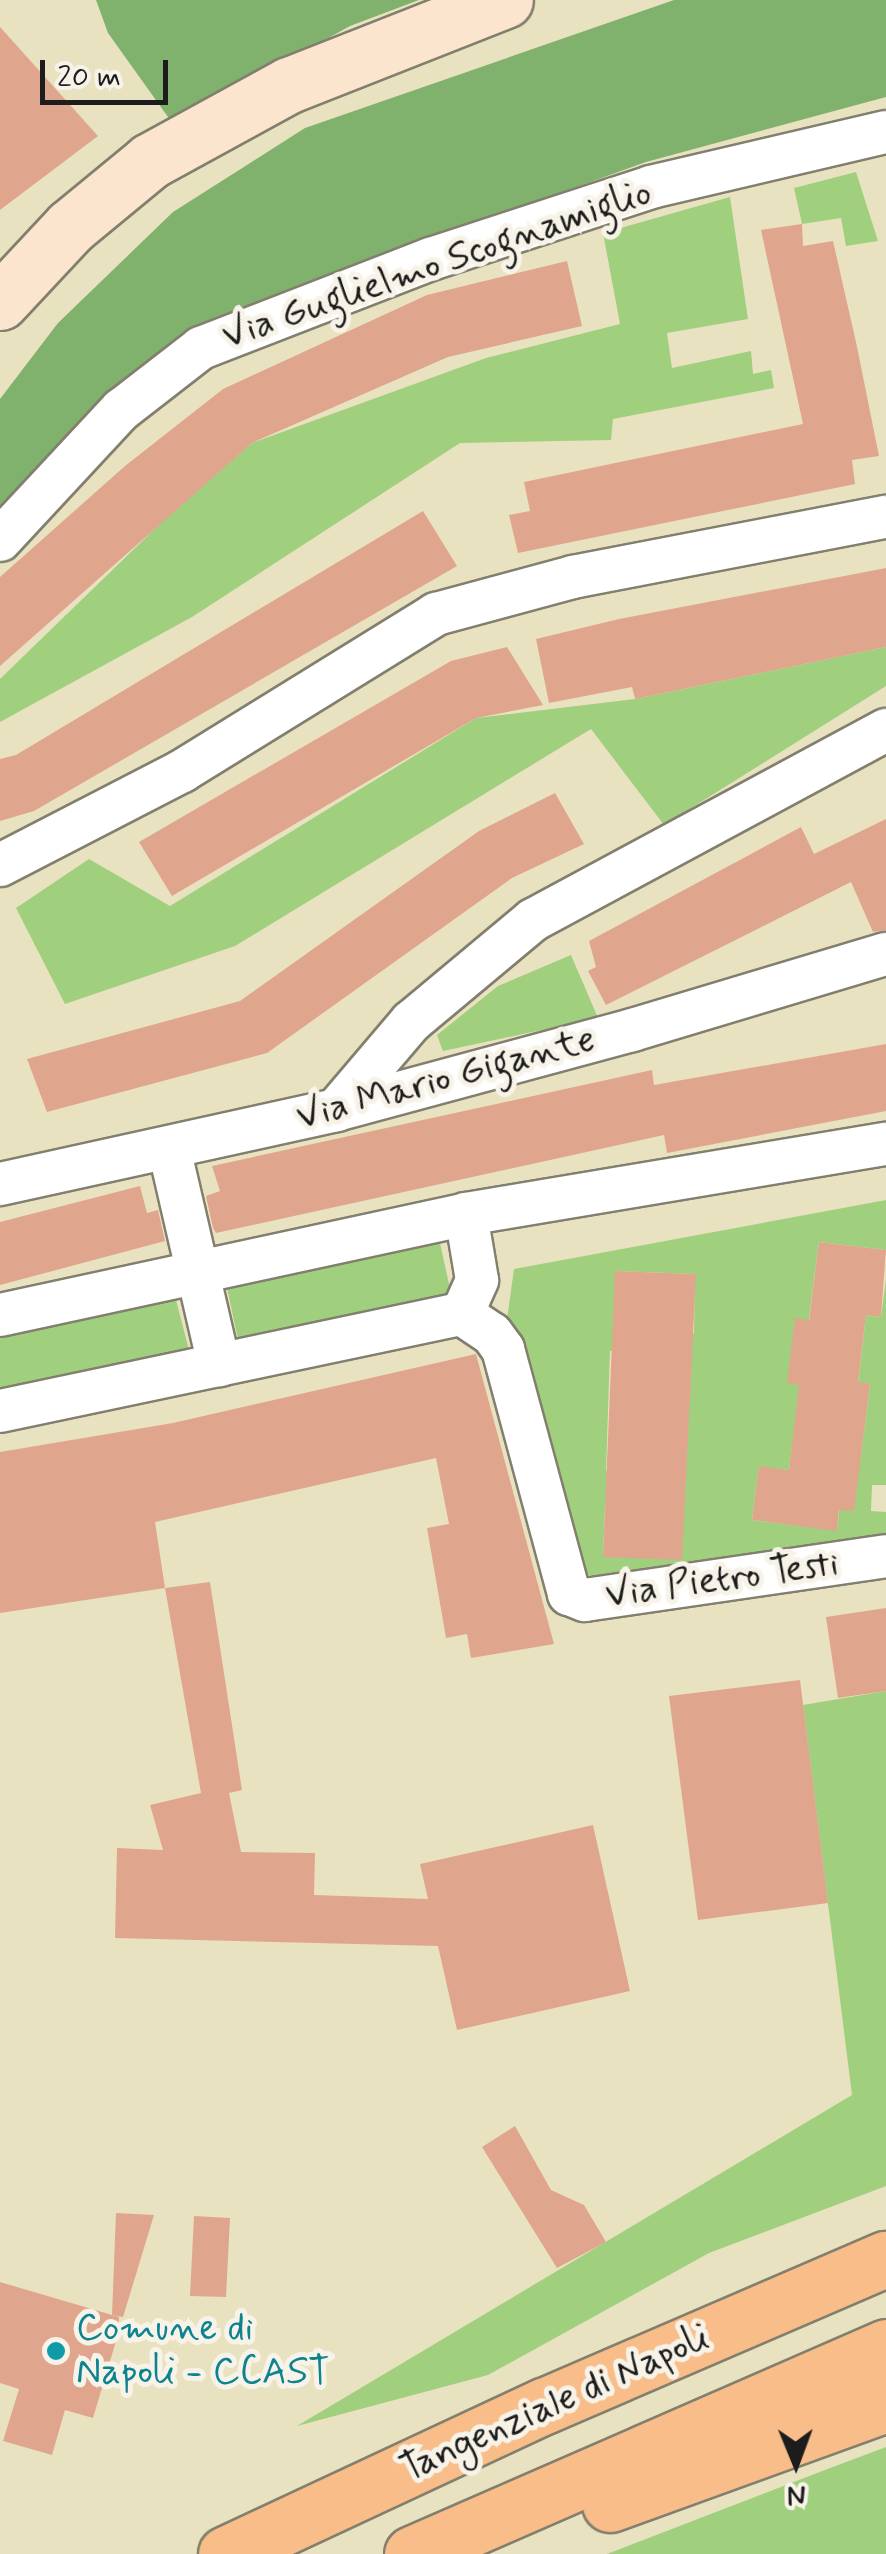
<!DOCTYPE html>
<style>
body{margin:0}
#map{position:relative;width:886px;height:2554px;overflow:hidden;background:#e9e2c0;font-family:Mynerve,sans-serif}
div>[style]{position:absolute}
.green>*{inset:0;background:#a0cf7e}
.forest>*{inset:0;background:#80b26d}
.building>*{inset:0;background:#e0a68d}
.roads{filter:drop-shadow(2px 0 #827f6e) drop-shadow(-2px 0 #827f6e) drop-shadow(0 2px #827f6e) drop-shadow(0 -2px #827f6e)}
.minor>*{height:42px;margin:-21px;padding:0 21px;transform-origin:21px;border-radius:21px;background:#fff}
.secondary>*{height:55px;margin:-27.5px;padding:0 27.5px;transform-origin:27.5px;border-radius:27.5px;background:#fce5cf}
.motorway>*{height:55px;margin:-27.5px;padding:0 27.5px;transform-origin:27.5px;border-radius:27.5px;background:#f8bd88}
.dots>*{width:28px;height:28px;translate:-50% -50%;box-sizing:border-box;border:5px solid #f7f3e8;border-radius:50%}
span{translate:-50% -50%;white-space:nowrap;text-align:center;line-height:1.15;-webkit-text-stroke:10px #f7f3e8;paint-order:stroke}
.street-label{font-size:38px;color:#1c1c1c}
.culture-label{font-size:38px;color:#0d838f}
.left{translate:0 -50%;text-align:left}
.north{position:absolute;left:746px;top:2414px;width:100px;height:100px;-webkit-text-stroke:8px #f7f3e8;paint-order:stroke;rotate:179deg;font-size:28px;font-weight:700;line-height:40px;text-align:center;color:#1c1c1c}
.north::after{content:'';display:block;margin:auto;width:35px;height:45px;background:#1c1c1c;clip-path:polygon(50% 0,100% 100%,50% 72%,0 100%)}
.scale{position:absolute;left:40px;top:60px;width:128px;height:45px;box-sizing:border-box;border:5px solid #1c1c1c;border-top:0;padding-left:12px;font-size:30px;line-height:35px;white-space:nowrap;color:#1c1c1c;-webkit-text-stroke:8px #f7f3e8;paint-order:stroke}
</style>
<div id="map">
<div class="green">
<div style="clip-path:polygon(856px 172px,878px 241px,846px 246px,841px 218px,802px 224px,794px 188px)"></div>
<div style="clip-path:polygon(730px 197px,748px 319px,667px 333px,672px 368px,751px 351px,753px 374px,771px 370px,774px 388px,613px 419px,611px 440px,460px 443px,192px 617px,0 722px,0 679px,168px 516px,252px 443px,486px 358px,620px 324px,603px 233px)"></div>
<div style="clip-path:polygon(886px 647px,886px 686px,664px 825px,591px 729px,235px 946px,65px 1004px,16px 908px,89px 859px,170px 906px,476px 718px,635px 699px)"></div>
<div style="clip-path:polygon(571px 955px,598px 1018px,443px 1051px,437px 1035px,498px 986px)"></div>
<div style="clip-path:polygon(evenodd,886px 1200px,886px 1250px,819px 1242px,789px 1470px,759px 1467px,752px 1520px,837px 1530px,845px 1461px,860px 1462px,870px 1384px,858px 1383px,866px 1315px,881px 1317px,886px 1279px,886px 1485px,872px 1485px,871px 1511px,886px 1512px,886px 1556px,701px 1583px,583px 1575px,507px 1319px,514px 1269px,886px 1200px,615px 1271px,695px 1274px,694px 1332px,603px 1557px,605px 1505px,623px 1473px,606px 1471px,610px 1351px,628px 1351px,615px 1271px)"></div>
<div style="clip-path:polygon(440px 1243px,452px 1298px,239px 1344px,227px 1288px)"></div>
<div style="clip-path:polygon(176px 1300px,190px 1354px,0 1388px,0 1335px)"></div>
<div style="clip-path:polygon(886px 1691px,886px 2186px,709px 2253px,488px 2375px,297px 2426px,852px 2095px,803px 1705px)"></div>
<div style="clip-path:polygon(886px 2447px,886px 2554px,607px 2554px,825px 2470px)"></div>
</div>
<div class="forest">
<div style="clip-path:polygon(96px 0,419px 0,350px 26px,173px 124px,108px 33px)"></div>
<div style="clip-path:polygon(674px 0,886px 0,886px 97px,646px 162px,244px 307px,87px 413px,0 518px,0 399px,58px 323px,173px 212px,305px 128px)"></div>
</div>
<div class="building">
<div style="clip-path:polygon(0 27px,98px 136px,0 210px)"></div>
<div style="clip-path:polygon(802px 224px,803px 246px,833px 241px,856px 342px,879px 456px,852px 460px,855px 484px,518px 553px,509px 515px,530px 511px,524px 482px,803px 424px,761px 230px)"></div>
<div style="clip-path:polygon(567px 261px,582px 326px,448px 357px,252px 443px,0 666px,0 577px,125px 466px,223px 389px,427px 295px)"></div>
<div style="clip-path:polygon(423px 511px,457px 566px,34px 811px,0 821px,0 759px,16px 755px)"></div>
<div style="clip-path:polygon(886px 568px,886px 647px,635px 699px,632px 687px,549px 703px,536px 639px,619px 619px)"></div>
<div style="clip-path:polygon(507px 647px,543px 705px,476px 718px,172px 896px,139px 842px,451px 661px)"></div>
<div style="clip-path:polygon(555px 793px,584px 844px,512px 878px,267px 1053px,47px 1112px,27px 1059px,240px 1001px,479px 831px)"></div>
<div style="clip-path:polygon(886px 819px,886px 930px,873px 932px,851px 882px,606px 1005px,588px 971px,596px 967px,589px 941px,801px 827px,814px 854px)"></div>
<div style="clip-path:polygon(886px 1044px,886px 1111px,667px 1153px,664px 1135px,216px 1233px,213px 1228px,206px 1196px,220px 1191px,212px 1166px,652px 1070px,654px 1085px)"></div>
<div style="clip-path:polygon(140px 1186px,147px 1213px,158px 1210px,165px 1241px,0 1285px,0 1222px)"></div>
<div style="clip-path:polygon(819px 1242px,886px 1250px,881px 1317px,866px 1315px,858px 1382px,870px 1384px,854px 1511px,839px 1510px,837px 1531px,752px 1520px,759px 1466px,789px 1470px,799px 1385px,787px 1383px,795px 1318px,809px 1320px)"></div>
<div style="clip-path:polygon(615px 1271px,696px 1274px,682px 1560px,603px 1557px)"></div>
<div style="clip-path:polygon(476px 1354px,554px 1644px,471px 1658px,467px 1634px,446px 1638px,427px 1528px,449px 1524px,436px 1458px,155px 1522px,165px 1588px,0 1613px,0 1452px,173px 1423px)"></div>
<div style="clip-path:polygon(210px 1582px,242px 1790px,229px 1793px,241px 1852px,315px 1853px,314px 1895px,428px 1899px,420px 1864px,593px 1825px,630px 1991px,457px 2030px,438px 1946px,115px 1938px,117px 1848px,163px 1850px,150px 1805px,201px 1793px,165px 1588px)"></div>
<div style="clip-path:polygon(886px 1608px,886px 1691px,838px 1698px,826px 1617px)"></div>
<div style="clip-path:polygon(800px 1680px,828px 1903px,698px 1920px,669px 1696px)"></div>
<div style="clip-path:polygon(515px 2126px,551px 2190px,584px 2205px,606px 2242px,557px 2268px,482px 2147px)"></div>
<div style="clip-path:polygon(116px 2213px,154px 2215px,123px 2317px,112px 2315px)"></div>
<div style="clip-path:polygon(194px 2216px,230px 2218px,226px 2297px,190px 2296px)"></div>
<div style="clip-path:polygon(0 2282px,119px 2317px,119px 2331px,93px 2418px,65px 2410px,52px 2455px,3px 2441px,19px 2389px,0 2383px)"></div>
</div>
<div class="roads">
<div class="minor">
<div style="left:0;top:540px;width:178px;rotate:-47.1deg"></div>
<div style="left:121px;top:410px;width:101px;rotate:-37.8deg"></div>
<div style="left:201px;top:348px;width:247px;rotate:-21.2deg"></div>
<div style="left:431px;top:259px;width:231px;rotate:-18.1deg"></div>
<div style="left:651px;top:187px;width:241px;rotate:-13.2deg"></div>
<div style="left:0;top:865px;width:205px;rotate:-27.3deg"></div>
<div style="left:182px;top:771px;width:299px;rotate:-31.7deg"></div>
<div style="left:436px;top:614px;width:142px;rotate:-15.1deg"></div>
<div style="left:573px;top:577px;width:319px;rotate:-10.9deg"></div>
<div style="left:336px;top:1110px;width:116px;rotate:-49.6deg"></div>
<div style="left:411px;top:1022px;width:159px;rotate:-39.9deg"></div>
<div style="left:533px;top:920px;width:401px;rotate:-28.3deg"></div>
<div style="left:169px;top:1148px;width:223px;rotate:77deg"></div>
<div style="left:0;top:1184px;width:344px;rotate:-12.4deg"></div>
<div style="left:336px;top:1110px;width:307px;rotate:-15.1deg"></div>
<div style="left:632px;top:1030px;width:265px;rotate:-16.7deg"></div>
<div style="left:462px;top:1314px;width:36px;rotate:34deg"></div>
<div style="left:492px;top:1334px;width:19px;rotate:54deg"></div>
<div style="left:503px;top:1349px;width:254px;rotate:74.9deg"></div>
<div style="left:569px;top:1594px;width:17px;rotate:21deg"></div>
<div style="left:585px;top:1600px;width:304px;rotate:-8.3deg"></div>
<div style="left:0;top:1315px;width:477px;rotate:-12.2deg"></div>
<div style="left:466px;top:1214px;width:426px;rotate:-9.5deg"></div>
<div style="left:0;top:1411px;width:472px;rotate:-11.9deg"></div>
<div style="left:462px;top:1314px;width:37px;rotate:-66deg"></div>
<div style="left:477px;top:1280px;width:67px;rotate:-99.5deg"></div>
</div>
<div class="secondary">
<div style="left:0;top:302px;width:103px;rotate:-47deg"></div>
<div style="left:70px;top:227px;width:104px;rotate:-39.5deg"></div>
<div style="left:150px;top:161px;width:158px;rotate:-28.7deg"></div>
<div style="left:289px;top:85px;width:232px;rotate:-21.5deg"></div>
</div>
<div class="motorway">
<div style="left:610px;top:2504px;width:294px;rotate:-19.9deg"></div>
<div style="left:226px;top:2554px;width:351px;rotate:-25deg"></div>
<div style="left:544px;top:2406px;width:372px;rotate:-23.3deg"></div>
<div style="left:412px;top:2554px;width:517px;rotate:-23.59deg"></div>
</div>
</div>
<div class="dots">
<div style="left:56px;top:2351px;background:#0f9aa8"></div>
</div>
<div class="street-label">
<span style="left:437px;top:265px;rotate:-19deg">Via Guglielmo Scognamiglio</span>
<span style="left:446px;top:1079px;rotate:-15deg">Via Mario Gigante</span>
<span style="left:722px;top:1580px;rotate:-8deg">Via Pietro Testi</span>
<span style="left:555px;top:2404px;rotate:-24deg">Tangenziale di Napoli</span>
</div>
<div class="culture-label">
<span class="left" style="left:76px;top:2351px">Comune di<br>Napoli - CCAST</span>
</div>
<div class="north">N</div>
<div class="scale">20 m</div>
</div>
